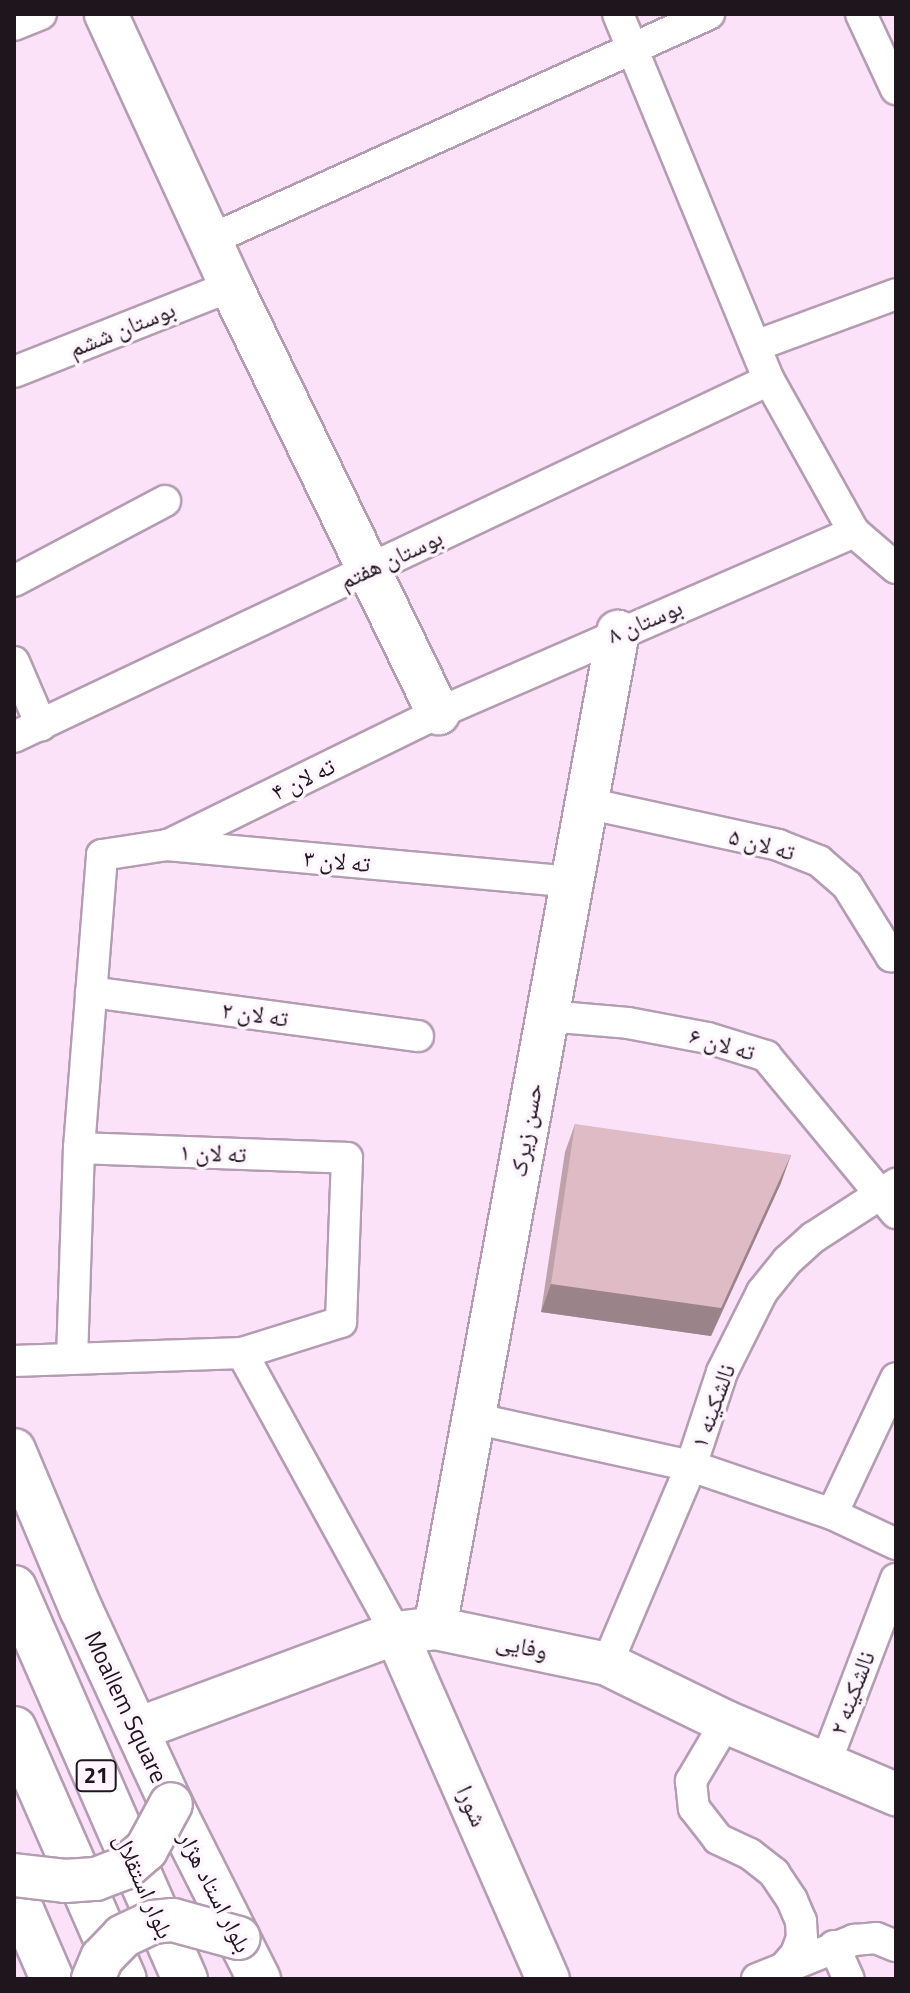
<!DOCTYPE html>
<meta charset="utf-8">
<style>
body{margin:0}
#map{position:relative;width:910px;height:1993px;overflow:hidden;background:#fbe2f9;font-family:"Titillium Web","Noto Naskh Arabic",sans-serif}
div>[style]{position:absolute}
.roads{filter:drop-shadow(2px 0 #b49cb2) drop-shadow(-2px 0 #b49cb2) drop-shadow(0 2px #b49cb2) drop-shadow(0 -2px #b49cb2)}
.street>*{height:30px;margin:-15px;padding:0 15px;transform-origin:15px;border-radius:15px;background:#fff}
.secondary>*{height:42px;margin:-21px;padding:0 21px;transform-origin:21px;border-radius:21px;background:#fff}
.primary>*{height:44px;margin:-22px;padding:0 22px;transform-origin:22px;border-radius:22px;background:#fff}
.bridges{filter:drop-shadow(2px 0 #b49cb2) drop-shadow(-2px 0 #b49cb2) drop-shadow(0 2px #b49cb2) drop-shadow(0 -2px #b49cb2)}
.secondary-bridge>*{height:42px;margin:-21px;padding:0 21px;transform-origin:21px;border-radius:21px;background:#fff}
.wall>*{inset:0;background:#bfa1a9}
.shaded-wall>*{inset:0;background:#9b838a}
.building>*{inset:0;background:#debbc5}
span{translate:-50% -50%;white-space:nowrap;text-align:center;line-height:1.15;-webkit-text-stroke:7px #fff5fe;paint-order:stroke}
.shield-label span{padding:2px 6px;background:#fff5fe;border:2px solid;border-radius:6px;-webkit-text-stroke-width:0}
.shield-label{font-size:22px;color:#1e151d;font-weight:700}
.street-label{font-size:24px;color:#1e151d}
.frame{position:absolute;inset:0;border:16px solid #1e151d;pointer-events:none}
</style>
<div id="map">
<div class="roads">
<div class="street">
<div style="left:618px;top:14px;width:396px;rotate:67.6deg"></div>
<div style="left:769px;top:380px;width:174px;rotate:60.8deg"></div>
<div style="left:854px;top:532px;width:55px;rotate:40.6deg"></div>
<div style="left:861px;top:14px;width:83px;rotate:65deg"></div>
<div style="left:14px;top:25px;width:29px;rotate:-22deg"></div>
<div style="left:210px;top:240px;width:548px;rotate:-24.37deg"></div>
<div style="left:755px;top:346px;width:150px;rotate:-20.2deg"></div>
<div style="left:14px;top:372px;width:233px;rotate:-21.6deg"></div>
<div style="left:14px;top:581px;width:171px;rotate:-27.9deg"></div>
<div style="left:14px;top:662px;width:69px;rotate:66.8deg"></div>
<div style="left:14px;top:737px;width:835px;rotate:-25.31deg"></div>
<div style="left:586px;top:803px;width:197px;rotate:12.3deg"></div>
<div style="left:778px;top:845px;width:44px;rotate:21.3deg"></div>
<div style="left:819px;top:861px;width:37px;rotate:41deg"></div>
<div style="left:847px;top:885px;width:84px;rotate:58.2deg"></div>
<div style="left:891px;top:956px;width:6px;rotate:-39deg"></div>
<div style="left:168px;top:845px;width:301px;rotate:-26.1deg"></div>
<div style="left:438px;top:713px;width:454px;rotate:-23.5deg"></div>
<div style="left:91px;top:992px;width:330px;rotate:7.7deg"></div>
<div style="left:547px;top:1016px;width:81px;rotate:4.9deg"></div>
<div style="left:628px;top:1023px;width:81px;rotate:10.6deg"></div>
<div style="left:708px;top:1038px;width:61px;rotate:17.2deg"></div>
<div style="left:766px;top:1056px;width:204px;rotate:50.4deg"></div>
<div style="left:79px;top:1148px;width:268px;rotate:2.1deg"></div>
<div style="left:347px;top:1158px;width:164px;rotate:92.1deg"></div>
<div style="left:341px;top:1322px;width:104px;rotate:162.6deg"></div>
<div style="left:72px;top:1359px;width:211px;rotate:-88.1deg"></div>
<div style="left:79px;top:1148px;width:294px;rotate:-85.5deg"></div>
<div style="left:102px;top:855px;width:66px;rotate:-8.7deg"></div>
<div style="left:167px;top:845px;width:407px;rotate:5.2deg"></div>
<div style="left:14px;top:1361px;width:228px;rotate:-2deg"></div>
<div style="left:242px;top:1353px;width:320px;rotate:61.2deg"></div>
<div style="left:473px;top:1418px;width:223px;rotate:12.4deg"></div>
<div style="left:691px;top:1466px;width:149px;rotate:18.8deg"></div>
<div style="left:832px;top:1514px;width:71px;rotate:25.1deg"></div>
<div style="left:832px;top:1514px;width:150px;rotate:-64.8deg"></div>
<div style="left:607px;top:1664px;width:215px;rotate:-67deg"></div>
<div style="left:691px;top:1466px;width:99px;rotate:-71.7deg"></div>
<div style="left:722px;top:1372px;width:89px;rotate:-63.4deg"></div>
<div style="left:762px;top:1292px;width:40px;rotate:-51deg"></div>
<div style="left:787px;top:1261px;width:36px;rotate:-42deg"></div>
<div style="left:814px;top:1237px;width:98px;rotate:-32.9deg"></div>
<div style="left:726px;top:1722px;width:69px;rotate:120.7deg"></div>
<div style="left:691px;top:1781px;width:27px;rotate:84deg"></div>
<div style="left:694px;top:1808px;width:39px;rotate:52deg"></div>
<div style="left:718px;top:1839px;width:35px;rotate:25deg"></div>
<div style="left:750px;top:1854px;width:31px;rotate:38deg"></div>
<div style="left:774px;top:1873px;width:32px;rotate:56deg"></div>
<div style="left:792px;top:1900px;width:23px;rotate:67deg"></div>
<div style="left:801px;top:1921px;width:17px;rotate:87deg"></div>
<div style="left:802px;top:1938px;width:17px;rotate:111deg"></div>
<div style="left:796px;top:1954px;width:18px;rotate:131deg"></div>
<div style="left:826px;top:1762px;width:196px;rotate:-69.1deg"></div>
<div style="left:834px;top:1946px;width:36px;rotate:66deg"></div>
<div style="left:757px;top:1979px;width:105px;rotate:-21.9deg"></div>
<div style="left:854px;top:1940px;width:22px;rotate:-5deg"></div>
<div style="left:876px;top:1938px;width:22px;rotate:22deg"></div>
</div>
<div class="secondary">
<div style="left:106px;top:14px;width:299px;rotate:65.3deg"></div>
<div style="left:231px;top:286px;width:475px;rotate:64.1deg"></div>
<div style="left:14px;top:1450px;width:173px;rotate:67.2deg"></div>
<div style="left:81px;top:1609px;width:215px;rotate:65.2deg"></div>
<div style="left:171px;top:1804px;width:196px;rotate:63.3deg"></div>
<div style="left:435px;top:1628px;width:1013px;rotate:-79.59deg"></div>
<div style="left:396px;top:1633px;width:378px;rotate:66.3deg"></div>
<div style="left:138px;top:1729px;width:275px;rotate:-20.4deg"></div>
<div style="left:396px;top:1633px;width:39px;rotate:-7deg"></div>
<div style="left:435px;top:1628px;width:176px;rotate:11.8deg"></div>
<div style="left:607px;top:1664px;width:132px;rotate:26deg"></div>
<div style="left:726px;top:1722px;width:185px;rotate:23deg"></div>
<div style="left:14px;top:1891px;width:96px;rotate:66.6deg"></div>
</div>
<div class="primary">
<div style="left:14px;top:1588px;width:427px;rotate:66.4deg"></div>
<div style="left:14px;top:1729px;width:273px;rotate:66.3deg"></div>
</div>
</div>
<div class="bridges">
<div class="secondary-bridge">
<div style="left:14px;top:1875px;width:51px;rotate:6.7deg"></div>
<div style="left:65px;top:1881px;width:31px;rotate:-4deg"></div>
<div style="left:96px;top:1879px;width:31px;rotate:-21deg"></div>
<div style="left:125px;top:1868px;width:28px;rotate:-41deg"></div>
<div style="left:146px;top:1850px;width:52px;rotate:-61.5deg"></div>
<div style="left:93px;top:1979px;width:23px;rotate:-67deg"></div>
<div style="left:102px;top:1958px;width:30px;rotate:-46deg"></div>
<div style="left:123px;top:1936px;width:33px;rotate:-25deg"></div>
<div style="left:153px;top:1922px;width:20px;rotate:-6deg"></div>
<div style="left:173px;top:1920px;width:68px;rotate:15.3deg"></div>
</div>
</div>
<div class="wall">
<div style="clip-path:polygon(575px 1124px,781px 1183px,711px 1336px,541px 1312px,565px 1152px)"></div>
</div>
<div class="shaded-wall">
<div style="clip-path:polygon(791px 1155px,781px 1183px,711px 1336px,541px 1312px,551px 1284px)"></div>
</div>
<div class="building">
<div style="clip-path:polygon(575px 1124px,791px 1155px,721px 1308px,551px 1284px)"></div>
</div>
<div class="shield-label">
<span style="left:96px;top:1776px">21</span>
</div>
<div class="street-label">
<span style="left:122px;top:329px;rotate:-22deg">بوستان ششم</span>
<span style="left:391px;top:559px;rotate:-25deg">بوستان هفتم</span>
<span style="left:645px;top:621px;rotate:-23deg">بوستان ۸</span>
<span style="left:303px;top:779px;rotate:-26deg">ته لان ۴</span>
<span style="left:762px;top:844px;rotate:15deg">ته لان ۵</span>
<span style="left:337px;top:861px;rotate:5deg">ته لان ۳</span>
<span style="left:255px;top:1014px;rotate:8deg">ته لان ۲</span>
<span style="left:722px;top:1044px;rotate:15deg">ته لان ۶</span>
<span style="left:526px;top:1130px;rotate:-80deg">حسن زیرک</span>
<span style="left:213px;top:1153px;rotate:2deg">ته لان ۱</span>
<span style="left:713px;top:1406px;rotate:-70deg">نالشکینه ۱</span>
<span style="left:522px;top:1646px;rotate:12deg">وفایی</span>
<span style="left:852px;top:1693px;rotate:-69deg">نالشکینه ۲</span>
<span style="left:126px;top:1707px;rotate:65deg">Moallem Square</span>
<span style="left:472px;top:1806px;rotate:66deg">شورا</span>
<span style="left:144px;top:1886px;rotate:66deg">بلوار استقلال</span>
<span style="left:215px;top:1892px;rotate:63deg">بلوار استاد هژار</span>
</div>
<div class="frame"></div>
</div>
